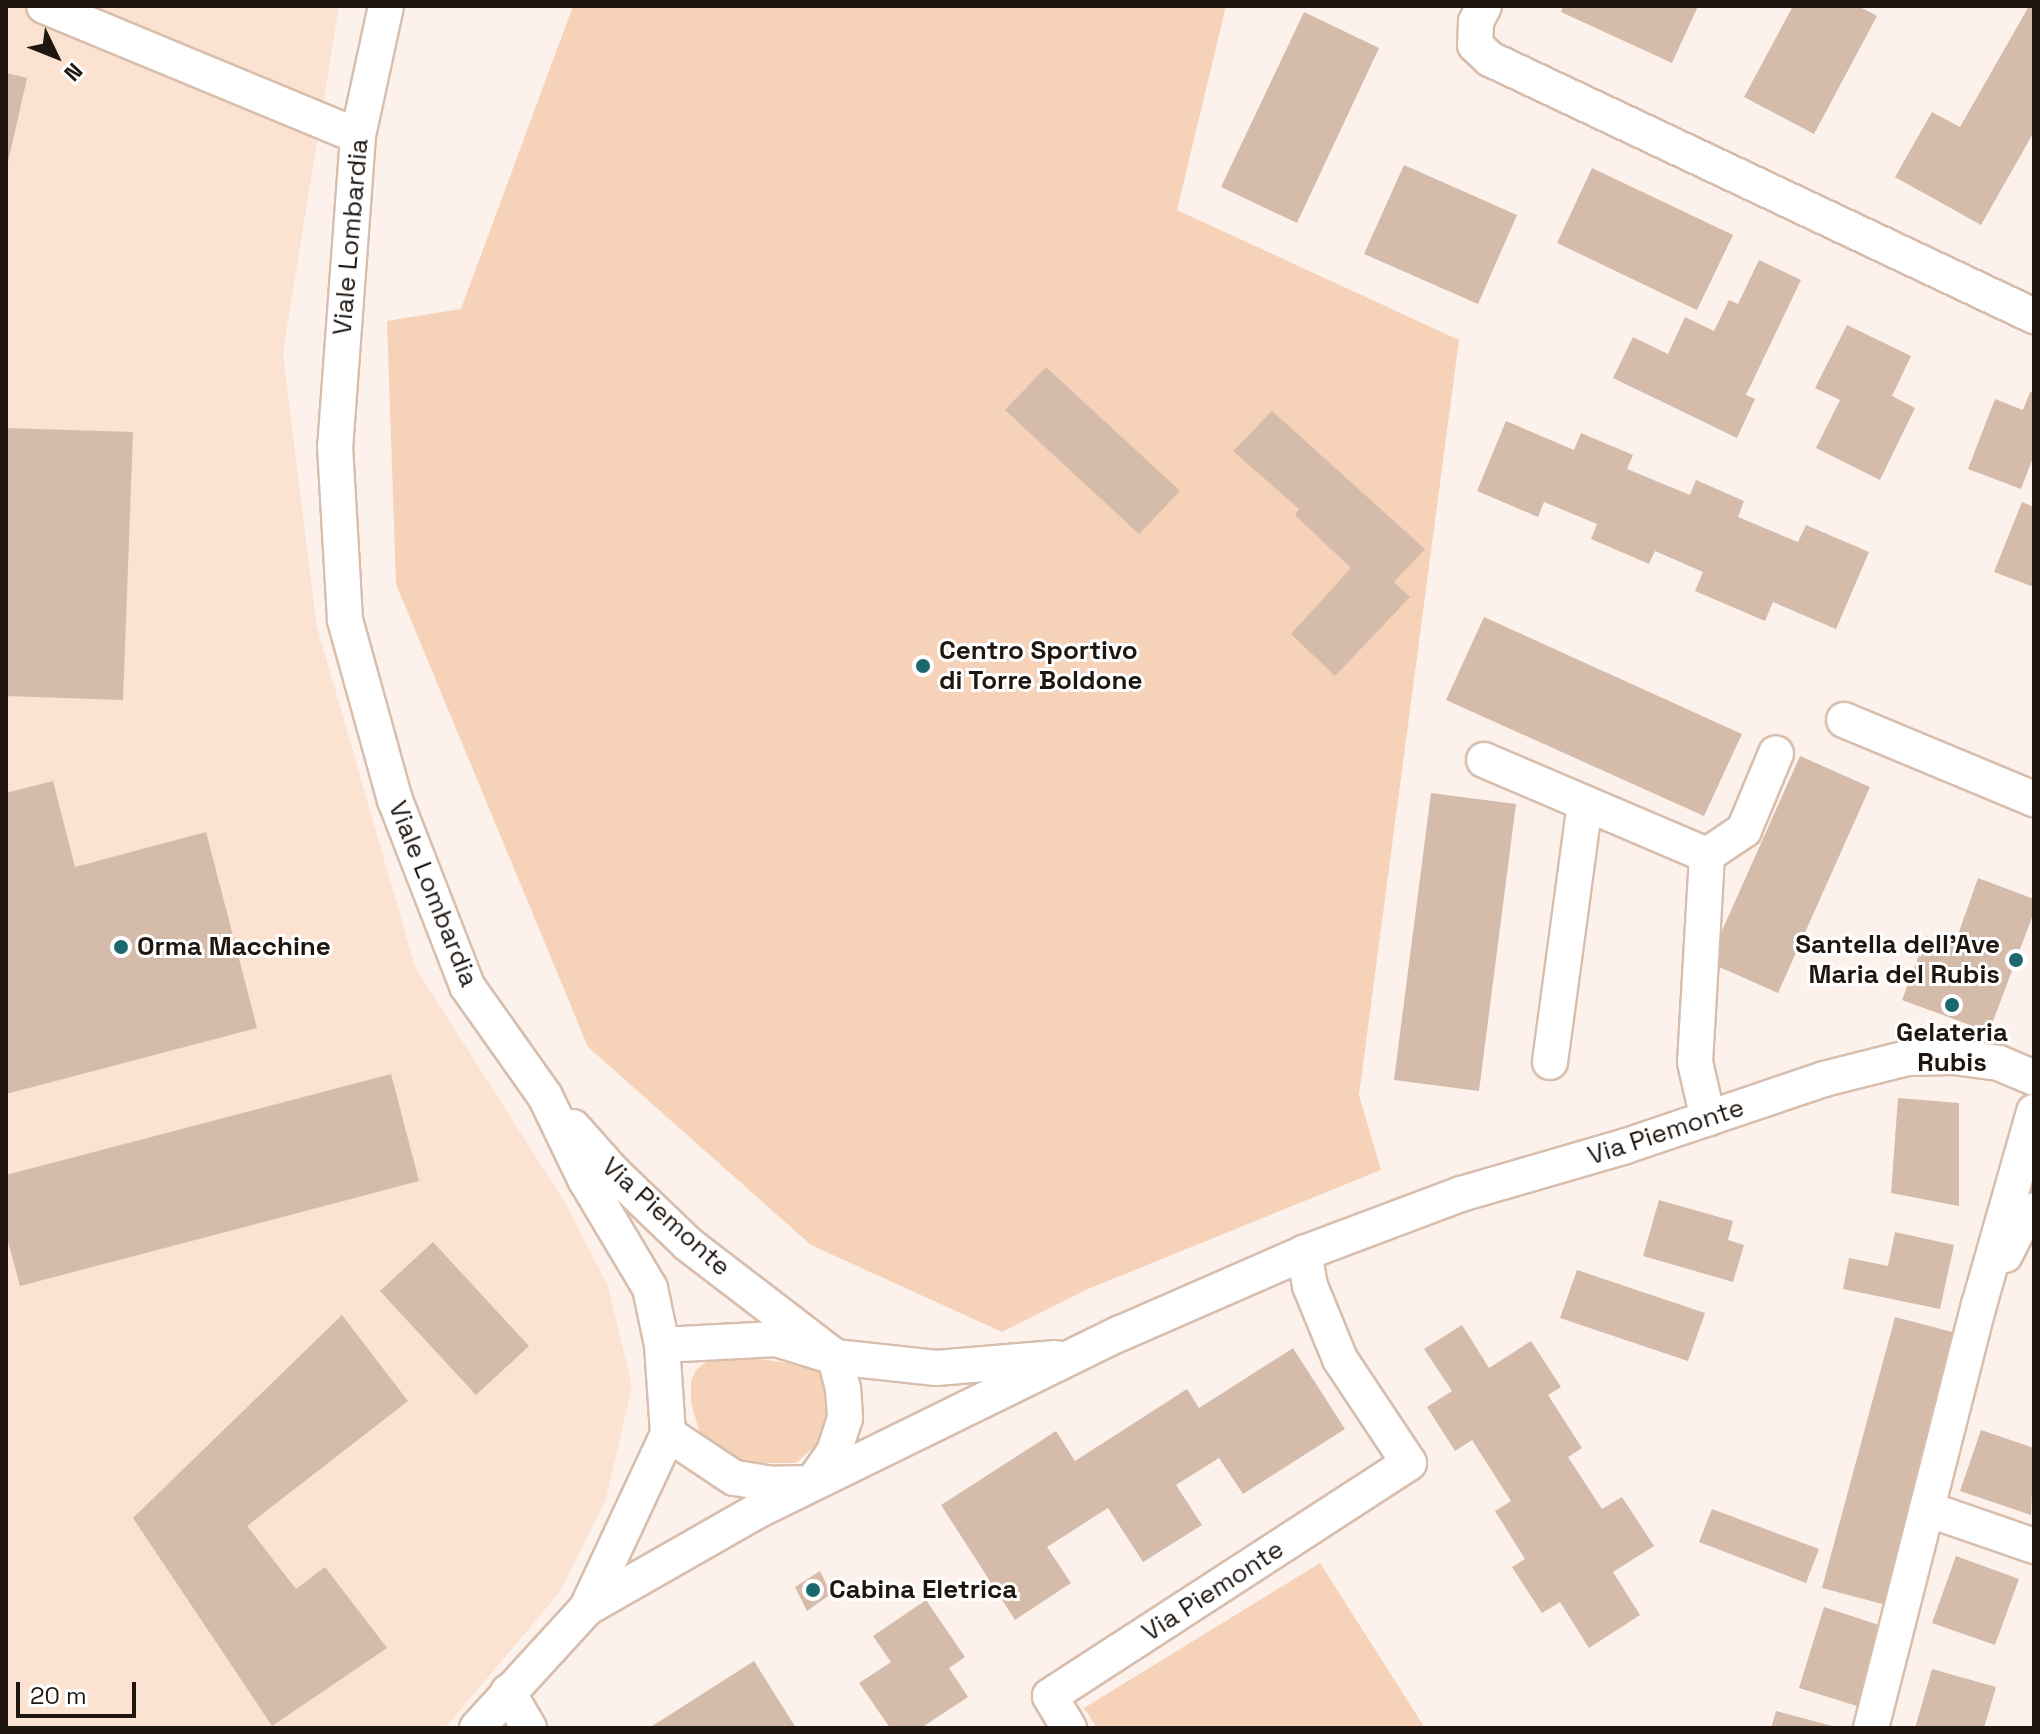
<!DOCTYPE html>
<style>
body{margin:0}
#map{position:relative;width:2040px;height:1734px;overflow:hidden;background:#fdf2eb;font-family:"Space Grotesk",sans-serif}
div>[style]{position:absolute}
.built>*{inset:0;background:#fce2d0}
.green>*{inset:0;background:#f6d2b9}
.building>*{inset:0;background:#d4bbaa}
.roads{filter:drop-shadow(2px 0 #d7bead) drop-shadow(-2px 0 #d7bead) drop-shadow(0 2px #d7bead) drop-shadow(0 -2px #d7bead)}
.street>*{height:34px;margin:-17px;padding:0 17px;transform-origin:17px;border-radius:17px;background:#fff}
.dots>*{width:22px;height:22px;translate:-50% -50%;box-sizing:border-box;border:4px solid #fff;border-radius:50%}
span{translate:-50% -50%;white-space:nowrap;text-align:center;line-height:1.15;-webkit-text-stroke:6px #fff;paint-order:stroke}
.street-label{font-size:26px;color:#1f1610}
.poi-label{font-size:26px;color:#1f1610;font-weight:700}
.left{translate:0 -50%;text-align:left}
.right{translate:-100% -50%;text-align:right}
.frame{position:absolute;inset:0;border:8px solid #1f1610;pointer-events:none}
.north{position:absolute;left:16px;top:16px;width:80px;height:80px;-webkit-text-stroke:6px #fff;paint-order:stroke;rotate:133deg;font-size:22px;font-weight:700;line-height:32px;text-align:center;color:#1f1610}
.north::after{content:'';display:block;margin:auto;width:28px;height:36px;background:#1f1610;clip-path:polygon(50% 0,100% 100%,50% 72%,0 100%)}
.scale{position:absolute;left:16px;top:1682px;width:120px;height:36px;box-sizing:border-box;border:4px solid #1f1610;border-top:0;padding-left:10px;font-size:24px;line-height:28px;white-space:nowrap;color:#1f1610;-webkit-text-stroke:6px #fff;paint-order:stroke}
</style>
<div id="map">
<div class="built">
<div style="clip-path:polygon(6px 6px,339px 6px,283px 352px,316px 623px,415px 967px,566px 1204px,608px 1286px,632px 1387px,606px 1499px,559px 1593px,445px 1728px,6px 1728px)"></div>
</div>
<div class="green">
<div style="clip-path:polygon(573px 6px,1226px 6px,1177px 210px,1459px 340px,1359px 1095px,1381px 1170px,1088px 1289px,1002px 1332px,811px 1245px,588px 1047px,396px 584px,387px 321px,461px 309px)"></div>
<div style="clip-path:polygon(739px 1356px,822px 1368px,829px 1405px,826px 1423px,817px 1444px,796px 1463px,747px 1463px,721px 1454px,701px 1437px,691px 1403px,691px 1381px,697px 1369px,710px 1359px)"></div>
<div style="clip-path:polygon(1320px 1563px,1425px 1728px,1097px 1728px,1084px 1708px)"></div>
</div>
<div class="building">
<div style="clip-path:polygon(1563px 6px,1698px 6px,1672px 63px,1561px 12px)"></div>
<div style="clip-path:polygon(1793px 6px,1858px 6px,1877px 16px,1814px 134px,1744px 97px)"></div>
<div style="clip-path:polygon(2029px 6px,2034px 6px,2034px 132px,1981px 225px,1895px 177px,1932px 112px,1960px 127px)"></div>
<div style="clip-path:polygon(1304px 12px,1379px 48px,1297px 223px,1221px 187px)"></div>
<div style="clip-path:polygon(6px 73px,27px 78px,7px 167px,6px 167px)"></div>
<div style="clip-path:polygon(1404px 165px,1517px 215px,1478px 304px,1364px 254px)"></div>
<div style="clip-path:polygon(1592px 168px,1733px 235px,1697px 310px,1557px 243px)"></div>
<div style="clip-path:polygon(1759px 260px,1801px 280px,1746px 395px,1755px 399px,1737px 438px,1613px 378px,1633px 337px,1668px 354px,1685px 317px,1714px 331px,1729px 300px,1738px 304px)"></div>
<div style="clip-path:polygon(1847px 325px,1911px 356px,1892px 396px,1915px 408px,1880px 480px,1816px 448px,1840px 400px,1815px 388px)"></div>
<div style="clip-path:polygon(1046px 367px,1180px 491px,1139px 534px,1005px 410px)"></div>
<div style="clip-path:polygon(2030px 392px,2034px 393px,2034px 455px,2021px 489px,1968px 469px,1995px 399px,2023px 410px)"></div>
<div style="clip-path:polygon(1272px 411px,1425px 549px,1394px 582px,1410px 597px,1335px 676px,1291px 634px,1351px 568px,1295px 515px,1299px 509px,1233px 451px)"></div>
<div style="clip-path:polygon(1506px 421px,1574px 450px,1581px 433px,1633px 455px,1627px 469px,1690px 495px,1696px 480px,1744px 501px,1738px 517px,1798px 542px,1806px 525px,1869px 552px,1836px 629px,1773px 602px,1765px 621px,1695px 591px,1703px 572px,1655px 551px,1649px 564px,1591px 539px,1597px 524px,1544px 502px,1538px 517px,1477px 491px)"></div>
<div style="clip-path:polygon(6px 428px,133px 432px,123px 700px,6px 696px)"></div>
<div style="clip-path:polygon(2022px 502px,2034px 507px,2034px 587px,1994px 572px)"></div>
<div style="clip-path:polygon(1484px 617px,1742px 734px,1704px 816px,1446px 700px)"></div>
<div style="clip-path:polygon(1800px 756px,1870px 787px,1778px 993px,1708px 962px)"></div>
<div style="clip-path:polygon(53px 781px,75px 867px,206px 832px,257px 1028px,6px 1094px,6px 793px)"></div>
<div style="clip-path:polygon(1431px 793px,1516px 804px,1479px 1091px,1394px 1080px)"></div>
<div style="clip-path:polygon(1978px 878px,2034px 899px,2034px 912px,1989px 1032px,1902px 1000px,1926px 936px,1954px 946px)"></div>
<div style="clip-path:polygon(391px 1074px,419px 1181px,20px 1286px,6px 1234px,6px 1175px)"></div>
<div style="clip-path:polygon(1898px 1098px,1959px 1103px,1959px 1206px,1891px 1193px)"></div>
<div style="clip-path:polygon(1659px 1200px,1733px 1221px,1728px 1240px,1744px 1245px,1733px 1282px,1643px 1256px)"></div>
<div style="clip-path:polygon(1895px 1232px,1954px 1245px,1940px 1309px,1843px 1289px,1849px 1258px,1888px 1266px)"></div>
<div style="clip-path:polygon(433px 1242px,529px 1346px,476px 1395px,380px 1291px)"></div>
<div style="clip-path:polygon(1577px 1270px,1705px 1313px,1688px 1361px,1560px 1318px)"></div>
<div style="clip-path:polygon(342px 1315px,408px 1401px,247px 1526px,296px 1589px,325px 1567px,387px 1648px,272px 1726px,133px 1518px)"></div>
<div style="clip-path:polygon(1895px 1317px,1960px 1334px,1886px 1605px,1822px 1588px)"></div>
<div style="clip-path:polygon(1462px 1325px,1489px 1368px,1531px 1341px,1561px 1387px,1548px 1395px,1582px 1448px,1568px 1457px,1602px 1509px,1622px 1497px,1654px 1546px,1613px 1572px,1640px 1615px,1589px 1648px,1560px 1602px,1542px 1613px,1512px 1567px,1525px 1559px,1495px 1511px,1511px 1501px,1472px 1440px,1455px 1451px,1427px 1407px,1452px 1391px,1424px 1349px)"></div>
<div style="clip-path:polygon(1293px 1348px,1345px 1429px,1243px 1494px,1219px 1458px,1176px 1485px,1202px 1525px,1143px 1562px,1108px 1508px,1047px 1547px,1071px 1583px,1015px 1620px,941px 1505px,1056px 1431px,1075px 1461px,1187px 1389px,1199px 1408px)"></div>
<div style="clip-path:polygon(1981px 1430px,2034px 1448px,2031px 1515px,1960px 1491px)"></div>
<div style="clip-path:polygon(1712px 1509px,1819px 1549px,1806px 1583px,1699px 1542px)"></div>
<div style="clip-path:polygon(1956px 1556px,2019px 1579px,1995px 1645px,1932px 1623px)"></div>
<div style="clip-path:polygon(820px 1571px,831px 1594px,807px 1611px,795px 1587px)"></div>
<div style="clip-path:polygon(926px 1600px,965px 1657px,949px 1668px,968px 1697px,921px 1728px,890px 1728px,859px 1683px,891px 1662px,873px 1636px)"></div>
<div style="clip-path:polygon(1824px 1607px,1882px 1626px,1857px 1706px,1799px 1688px)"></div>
<div style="clip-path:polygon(754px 1661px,796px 1728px,649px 1728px)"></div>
<div style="clip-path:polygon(1932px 1669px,1996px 1687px,1984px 1728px,1915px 1728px)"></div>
<div style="clip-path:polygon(1776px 1711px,1836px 1727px,1836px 1728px,1771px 1728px)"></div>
</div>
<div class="roads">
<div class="street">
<div style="left:44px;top:6px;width:340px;rotate:22.5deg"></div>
<div style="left:386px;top:6px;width:133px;rotate:102.2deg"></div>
<div style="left:358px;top:136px;width:311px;rotate:94.2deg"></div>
<div style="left:335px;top:446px;width:174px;rotate:86.7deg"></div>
<div style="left:345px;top:620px;width:187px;rotate:74.5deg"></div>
<div style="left:395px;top:800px;width:199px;rotate:68.8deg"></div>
<div style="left:467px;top:986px;width:135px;rotate:54.7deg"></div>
<div style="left:545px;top:1096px;width:92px;rotate:64.3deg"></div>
<div style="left:585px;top:1179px;width:127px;rotate:59.2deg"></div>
<div style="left:650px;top:1288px;width:58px;rotate:78.1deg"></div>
<div style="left:662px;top:1345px;width:89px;rotate:86.1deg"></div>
<div style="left:668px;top:1434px;width:192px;rotate:115deg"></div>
<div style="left:587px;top:1608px;width:163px;rotate:132.5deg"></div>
<div style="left:1484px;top:6px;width:18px;rotate:117deg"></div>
<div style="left:1476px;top:22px;width:23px;rotate:92deg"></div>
<div style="left:1475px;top:45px;width:21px;rotate:43deg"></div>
<div style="left:1490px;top:59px;width:602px;rotate:25.29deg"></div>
<div style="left:1844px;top:720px;width:206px;rotate:22.6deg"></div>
<div style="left:1484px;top:760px;width:242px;rotate:23.1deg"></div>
<div style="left:1707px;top:855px;width:207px;rotate:93.3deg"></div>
<div style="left:1695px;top:1062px;width:58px;rotate:77.2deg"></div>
<div style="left:1707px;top:855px;width:45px;rotate:-34deg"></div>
<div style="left:1744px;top:830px;width:83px;rotate:-67.4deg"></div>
<div style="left:1550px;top:1062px;width:261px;rotate:-82.3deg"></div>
<div style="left:573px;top:1127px;width:60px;rotate:48.4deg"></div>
<div style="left:613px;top:1172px;width:104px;rotate:43.8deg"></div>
<div style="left:688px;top:1244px;width:185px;rotate:37.5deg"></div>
<div style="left:835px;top:1357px;width:102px;rotate:6.2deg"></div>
<div style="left:936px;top:1368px;width:120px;rotate:-4.8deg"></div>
<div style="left:2005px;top:1255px;width:30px;rotate:-63deg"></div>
<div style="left:2019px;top:1228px;width:23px;rotate:-50deg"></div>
<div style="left:662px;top:1345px;width:114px;rotate:-3deg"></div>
<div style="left:776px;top:1339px;width:62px;rotate:17deg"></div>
<div style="left:835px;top:1357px;width:32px;rotate:76deg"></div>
<div style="left:843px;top:1388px;width:30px;rotate:86deg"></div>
<div style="left:845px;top:1418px;width:36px;rotate:108deg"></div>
<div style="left:834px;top:1452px;width:38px;rotate:125deg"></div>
<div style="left:812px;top:1483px;width:39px;rotate:179deg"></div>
<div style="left:773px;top:1484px;width:39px;rotate:-171deg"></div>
<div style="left:734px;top:1478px;width:79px;rotate:-146.3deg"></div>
<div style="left:1927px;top:1509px;width:113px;rotate:19.1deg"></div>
<div style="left:587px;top:1608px;width:196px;rotate:-29.7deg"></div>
<div style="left:757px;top:1511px;width:405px;rotate:-26.1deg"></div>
<div style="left:1121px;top:1333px;width:200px;rotate:-23.6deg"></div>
<div style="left:1304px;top:1253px;width:168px;rotate:-20.6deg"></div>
<div style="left:1461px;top:1194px;width:169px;rotate:-16.2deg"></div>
<div style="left:1623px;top:1147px;width:212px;rotate:-18.7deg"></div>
<div style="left:1824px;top:1079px;width:86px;rotate:-14.2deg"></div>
<div style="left:1907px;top:1058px;width:46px;rotate:-1.2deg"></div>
<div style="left:1953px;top:1057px;width:46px;rotate:7.4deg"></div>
<div style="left:1999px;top:1063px;width:38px;rotate:23deg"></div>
<div style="left:508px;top:1692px;width:42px;rotate:59.7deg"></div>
<div style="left:1069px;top:1728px;width:37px;rotate:-121deg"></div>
<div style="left:1050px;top:1696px;width:428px;rotate:-33deg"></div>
<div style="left:1409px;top:1463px;width:125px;rotate:-123.6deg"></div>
<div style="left:1340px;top:1359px;width:79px;rotate:-112.3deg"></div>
<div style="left:1310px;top:1286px;width:34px;rotate:-100deg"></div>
<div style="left:1871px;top:1728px;width:437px;rotate:-75.7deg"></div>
<div style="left:1979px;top:1305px;width:201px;rotate:-74.1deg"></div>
</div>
</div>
<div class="dots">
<div style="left:923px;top:666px;background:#1c696d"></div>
<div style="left:121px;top:947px;background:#1c696d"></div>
<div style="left:2016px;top:960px;background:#1c696d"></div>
<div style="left:1952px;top:1005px;background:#1c696d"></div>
<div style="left:813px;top:1590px;background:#1c696d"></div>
</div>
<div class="street-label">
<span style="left:351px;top:237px;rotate:-85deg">Viale Lombardia</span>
<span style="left:433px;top:894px;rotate:68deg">Viale Lombardia</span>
<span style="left:1666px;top:1132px;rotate:-18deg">Via Piemonte</span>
<span style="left:666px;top:1217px;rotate:42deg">Via Piemonte</span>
<span style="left:1213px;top:1591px;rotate:-33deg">Via Piemonte</span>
</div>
<div class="poi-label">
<span class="left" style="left:939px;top:666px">Centro Sportivo<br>di Torre Boldone</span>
<span class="right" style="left:2000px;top:960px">Santella dell'Ave<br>Maria del Rubis</span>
<span class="left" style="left:137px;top:947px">Orma Macchine</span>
<span style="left:1952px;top:1048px">Gelateria<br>Rubis</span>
<span class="left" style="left:829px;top:1590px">Cabina Eletrica</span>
</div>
<div class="frame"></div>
<div class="north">N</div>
<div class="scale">20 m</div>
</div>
